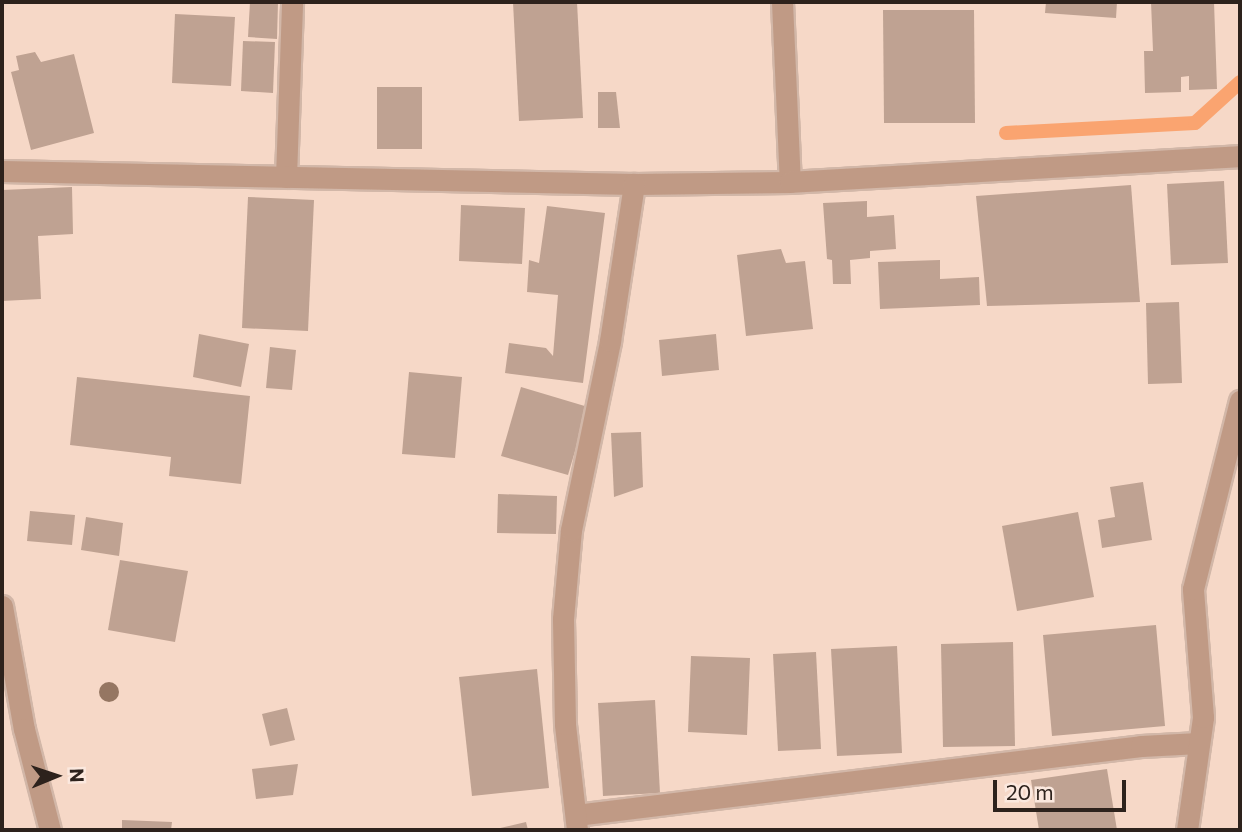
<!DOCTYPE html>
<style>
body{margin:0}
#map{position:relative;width:1242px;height:832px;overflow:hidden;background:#f6d8c7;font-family:Commissioner,sans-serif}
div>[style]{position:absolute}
.stream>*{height:14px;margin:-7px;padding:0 7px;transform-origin:7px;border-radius:7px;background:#faa470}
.building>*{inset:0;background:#bfa292}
.roads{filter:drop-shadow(2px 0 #d2b7a8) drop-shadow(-2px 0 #d2b7a8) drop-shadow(0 2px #d2b7a8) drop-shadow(0 -2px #d2b7a8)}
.service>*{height:21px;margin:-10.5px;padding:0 10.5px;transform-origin:10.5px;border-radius:10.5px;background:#c09a85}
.minor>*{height:21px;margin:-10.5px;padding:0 10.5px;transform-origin:10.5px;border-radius:10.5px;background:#c09a85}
.trees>*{width:20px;height:20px;margin:-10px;border-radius:50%;background:#957662}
span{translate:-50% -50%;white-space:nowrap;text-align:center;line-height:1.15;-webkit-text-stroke:5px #fbe8de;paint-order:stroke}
.frame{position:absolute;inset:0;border:4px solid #2d221c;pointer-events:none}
.north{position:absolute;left:21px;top:741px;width:70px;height:70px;-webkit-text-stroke:5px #fbe8de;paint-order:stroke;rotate:88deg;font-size:19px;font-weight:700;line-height:28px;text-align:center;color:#2d221c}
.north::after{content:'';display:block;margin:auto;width:24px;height:32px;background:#2d221c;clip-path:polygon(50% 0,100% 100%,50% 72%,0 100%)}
.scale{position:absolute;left:993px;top:780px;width:133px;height:32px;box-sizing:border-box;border:4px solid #2d221c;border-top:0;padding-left:9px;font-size:21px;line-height:24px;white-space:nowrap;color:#2d221c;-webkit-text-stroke:5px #fbe8de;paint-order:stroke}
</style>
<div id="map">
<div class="stream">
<div style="left:1006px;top:133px;width:189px;rotate:-3deg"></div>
<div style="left:1195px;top:123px;width:61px;rotate:-42.3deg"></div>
</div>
<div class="building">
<div style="clip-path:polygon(250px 2px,278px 2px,277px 39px,248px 37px)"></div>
<div style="clip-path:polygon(513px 2px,577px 2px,583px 118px,519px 121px)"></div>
<div style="clip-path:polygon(1046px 2px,1117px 2px,1116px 18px,1045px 13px)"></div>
<div style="clip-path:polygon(1151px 2px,1214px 2px,1217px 89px,1189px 90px,1189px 76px,1181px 77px,1181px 92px,1145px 93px,1144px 51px,1153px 51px)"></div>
<div style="clip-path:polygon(883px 10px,974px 10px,975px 123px,884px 123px)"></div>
<div style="clip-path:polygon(175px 14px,235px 17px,231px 86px,172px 83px)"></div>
<div style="clip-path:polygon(243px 41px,275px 42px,273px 93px,241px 91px)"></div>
<div style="clip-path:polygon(35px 52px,41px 62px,74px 54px,94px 133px,31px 150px,11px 72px,19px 70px,16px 56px)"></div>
<div style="clip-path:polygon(377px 87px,422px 87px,422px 149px,377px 149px)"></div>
<div style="clip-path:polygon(598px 92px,616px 92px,620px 128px,598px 128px)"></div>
<div style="clip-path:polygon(1224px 181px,1228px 263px,1171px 265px,1167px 184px)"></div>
<div style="clip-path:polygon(1131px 185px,1140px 302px,987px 306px,976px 196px)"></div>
<div style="clip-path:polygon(72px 187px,73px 234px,38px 236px,41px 299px,2px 301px,2px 190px)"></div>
<div style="clip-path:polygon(248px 197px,314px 200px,308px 331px,242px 328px)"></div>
<div style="clip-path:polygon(867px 201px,867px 217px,894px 215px,896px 249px,870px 251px,870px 258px,850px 260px,851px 284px,833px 284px,832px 260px,827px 259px,823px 203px)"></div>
<div style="clip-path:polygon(461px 205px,525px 208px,522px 264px,459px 261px)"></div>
<div style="clip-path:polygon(547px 206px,605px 213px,583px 383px,505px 373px,509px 343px,546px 348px,553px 356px,558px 295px,527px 292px,529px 260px,539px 263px)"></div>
<div style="clip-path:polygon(781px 249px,786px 263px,805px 261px,813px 329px,746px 336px,737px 255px)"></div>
<div style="clip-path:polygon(940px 260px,940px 279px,979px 277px,980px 305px,880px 309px,878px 262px)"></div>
<div style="clip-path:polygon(1179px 302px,1182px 383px,1148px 384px,1146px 303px)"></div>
<div style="clip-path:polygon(199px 334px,249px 344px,241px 387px,193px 377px)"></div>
<div style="clip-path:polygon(716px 334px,719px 370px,662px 376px,659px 340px)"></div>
<div style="clip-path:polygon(270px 347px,296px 350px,292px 390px,266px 388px)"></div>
<div style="clip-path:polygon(409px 372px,462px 377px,455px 458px,402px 454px)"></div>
<div style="clip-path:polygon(77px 377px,250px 396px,241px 484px,169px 476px,171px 457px,70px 445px)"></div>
<div style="clip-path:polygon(521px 387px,588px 407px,568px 475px,501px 456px)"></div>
<div style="clip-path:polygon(641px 432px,643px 487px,614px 497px,611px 433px)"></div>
<div style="clip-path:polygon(1143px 482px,1152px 540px,1102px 548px,1098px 520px,1115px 517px,1110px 487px)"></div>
<div style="clip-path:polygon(498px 494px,557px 496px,556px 534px,497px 533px)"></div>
<div style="clip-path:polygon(30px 511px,75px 515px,72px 545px,27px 541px)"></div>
<div style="clip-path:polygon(1078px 512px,1094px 597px,1017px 611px,1002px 526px)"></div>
<div style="clip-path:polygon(86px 517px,123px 523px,119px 556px,81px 550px)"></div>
<div style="clip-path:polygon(120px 560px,188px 571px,175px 642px,108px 630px)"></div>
<div style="clip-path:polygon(1156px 625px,1165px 726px,1052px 736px,1043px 635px)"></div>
<div style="clip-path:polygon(1013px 642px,1015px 746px,943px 747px,941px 644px)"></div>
<div style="clip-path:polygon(897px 646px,902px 753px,837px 756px,831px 649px)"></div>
<div style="clip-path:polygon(816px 652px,821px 749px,778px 751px,773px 654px)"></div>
<div style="clip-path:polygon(691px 656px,750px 658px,747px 735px,688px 732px)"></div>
<div style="clip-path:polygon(537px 669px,549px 788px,472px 796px,459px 677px)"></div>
<div style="clip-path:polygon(655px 700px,660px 793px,603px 796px,598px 703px)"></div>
<div style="clip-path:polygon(287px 708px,295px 740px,270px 746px,262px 714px)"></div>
<div style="clip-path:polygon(298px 764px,293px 795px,256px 799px,252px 769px)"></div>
<div style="clip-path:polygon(1107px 769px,1117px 830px,1039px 830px,1031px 780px)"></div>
<div style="clip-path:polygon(122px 820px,172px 822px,171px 830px,122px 830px)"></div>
<div style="clip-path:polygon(526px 822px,528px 830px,496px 830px,496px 829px)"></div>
</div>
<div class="roads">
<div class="service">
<div style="left:286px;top:177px;width:175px;rotate:-88deg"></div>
<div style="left:576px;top:815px;width:569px;rotate:-6.96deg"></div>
<div style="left:1141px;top:746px;width:58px;rotate:-3deg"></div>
</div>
<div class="minor">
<div style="left:782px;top:2px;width:180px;rotate:87.5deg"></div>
<div style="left:2px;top:171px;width:632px;rotate:1.18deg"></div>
<div style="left:634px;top:184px;width:156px;rotate:-0.7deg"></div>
<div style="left:790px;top:182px;width:451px;rotate:-3.3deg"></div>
<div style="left:2px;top:606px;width:125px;rotate:79.9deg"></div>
<div style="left:24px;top:729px;width:104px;rotate:75.6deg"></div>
<div style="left:577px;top:830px;width:107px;rotate:-96.5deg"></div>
<div style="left:565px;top:724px;width:105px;rotate:-91.1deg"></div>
<div style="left:563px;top:619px;width:89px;rotate:-84.9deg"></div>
<div style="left:571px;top:530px;width:193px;rotate:-78.3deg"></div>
<div style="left:610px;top:341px;width:159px;rotate:-81.3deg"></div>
<div style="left:1187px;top:830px;width:114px;rotate:-81.9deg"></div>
<div style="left:1203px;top:717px;width:128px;rotate:-94.5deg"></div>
<div style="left:1193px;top:589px;width:194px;rotate:-76deg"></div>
</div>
</div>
<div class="trees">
<div style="left:109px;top:692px"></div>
</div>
<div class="frame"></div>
<div class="north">N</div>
<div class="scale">20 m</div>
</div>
